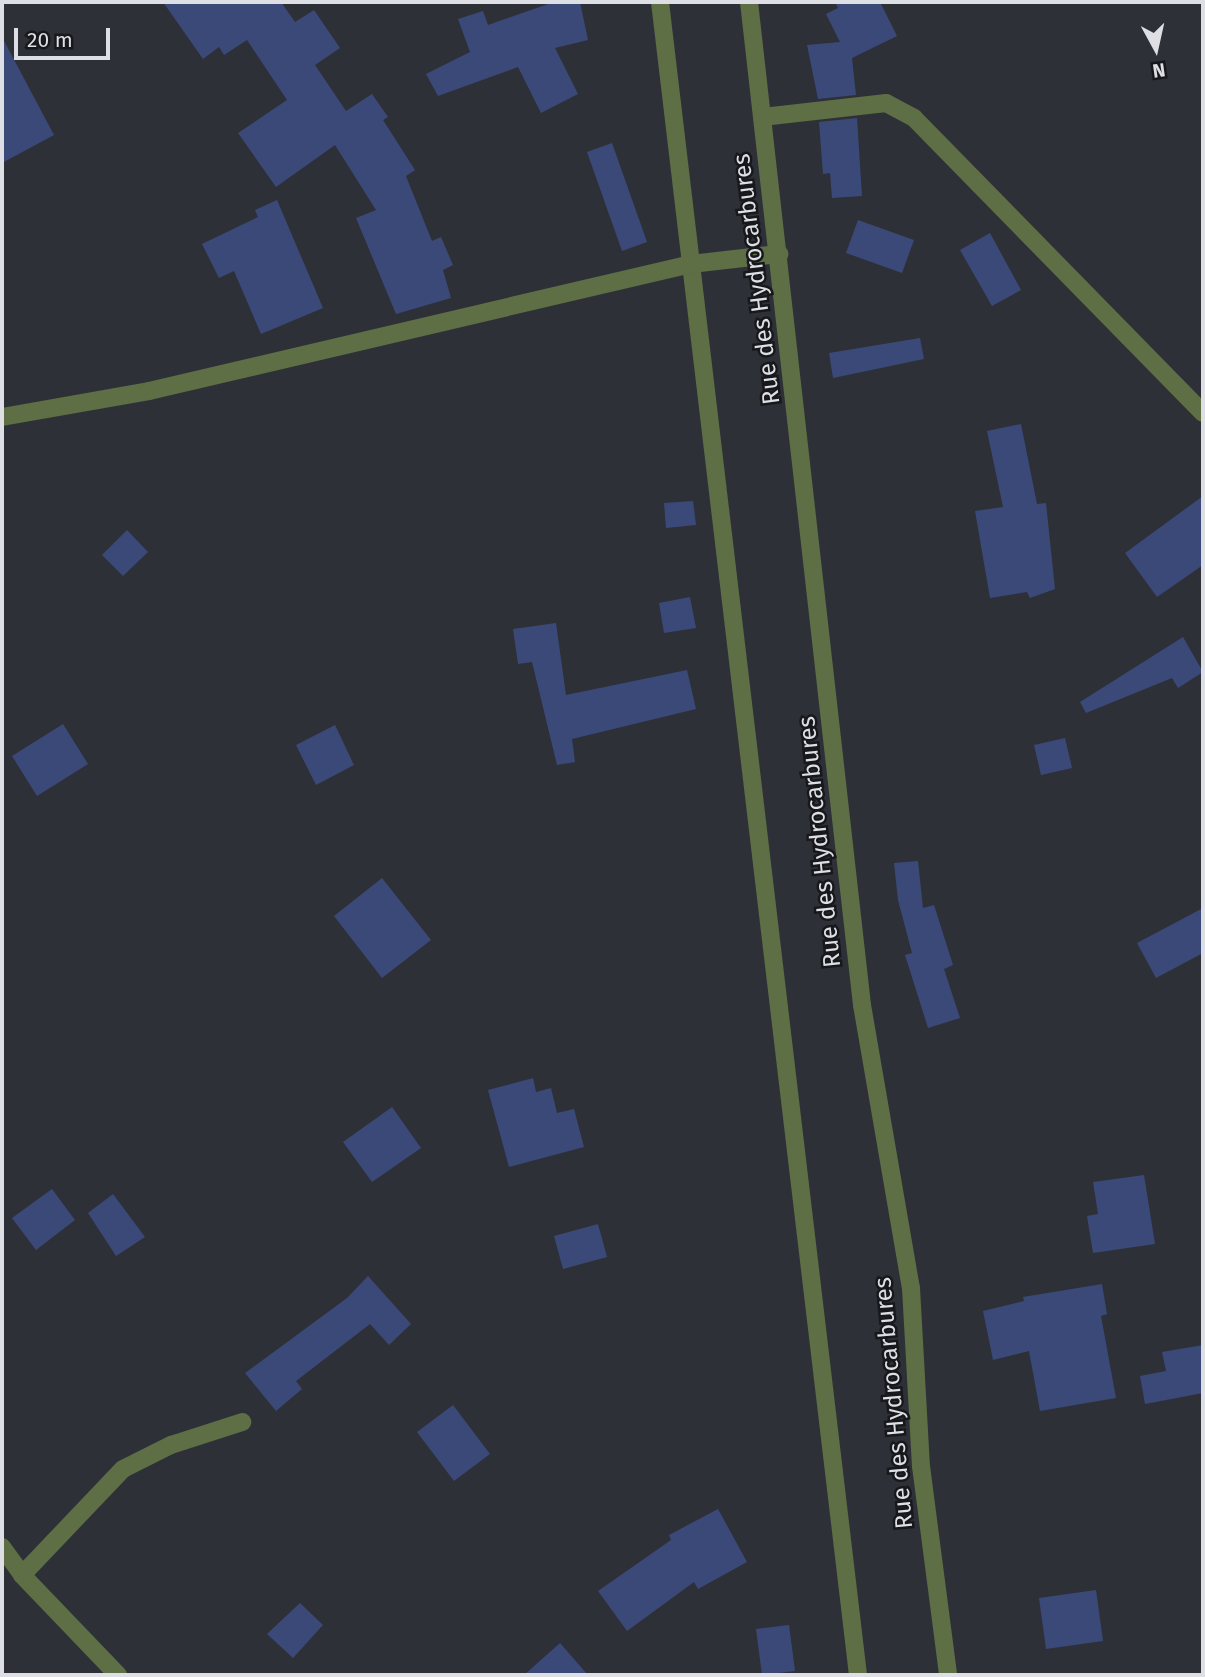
<!DOCTYPE html>
<style>
body{margin:0}
#map{position:relative;width:1205px;height:1677px;overflow:hidden;background:#2e3037;font-family:"Fira Sans",sans-serif}
div>[style]{position:absolute}
.building>*{inset:0;background:#3b4979}
.minor>*{height:18px;margin:-9px;padding:0 9px;transform-origin:9px;border-radius:9px;background:#5e6e45}
span{translate:-50% -50%;white-space:nowrap;text-align:center;line-height:1.15;-webkit-text-stroke:5px #17181b;paint-order:stroke}
.street-label{font-size:24px;color:#dedfe4}
.frame{position:absolute;inset:0;border:4px solid #dedfe4;pointer-events:none}
.north{position:absolute;left:1121px;top:14px;width:70px;height:70px;-webkit-text-stroke:5px #17181b;paint-order:stroke;rotate:172deg;font-size:19px;font-weight:700;line-height:28px;text-align:center;color:#dedfe4}
.north::after{content:'';display:block;margin:auto;width:24px;height:32px;background:#dedfe4;clip-path:polygon(50% 0,100% 100%,50% 72%,0 100%)}
.scale{position:absolute;left:14px;top:28px;width:96px;height:32px;box-sizing:border-box;border:4px solid #dedfe4;border-top:0;padding-left:9px;font-size:21px;line-height:24px;white-space:nowrap;color:#dedfe4;-webkit-text-stroke:5px #17181b;paint-order:stroke}
</style>
<div id="map">
<div class="building">
<div style="clip-path:polygon(163px 2px,281px 2px,295px 22px,314px 10px,340px 48px,315px 65px,346px 111px,372px 94px,388px 117px,383px 120px,415px 170px,406px 176px,432px 241px,441px 237px,453px 265px,443px 270px,451px 298px,396px 314px,356px 218px,376px 210px,335px 145px,276px 187px,238px 133px,287px 100px,247px 40px,224px 55px,219px 47px,203px 59px)"></div>
<div style="clip-path:polygon(554px 2px,580px 2px,588px 40px,555px 48px,578px 94px,541px 113px,518px 67px,438px 96px,426px 74px,470px 52px,458px 19px,483px 11px,488px 25px)"></div>
<div style="clip-path:polygon(835px 2px,880px 2px,897px 36px,852px 58px,856px 95px,818px 99px,807px 45px,840px 42px,826px 14px,838px 8px)"></div>
<div style="clip-path:polygon(2px 37px,54px 135px,2px 163px)"></div>
<div style="clip-path:polygon(857px 118px,862px 196px,832px 198px,830px 173px,823px 174px,819px 122px)"></div>
<div style="clip-path:polygon(612px 143px,647px 242px,622px 251px,587px 152px)"></div>
<div style="clip-path:polygon(277px 200px,323px 308px,261px 334px,234px 271px,219px 278px,202px 244px,258px 217px,255px 210px)"></div>
<div style="clip-path:polygon(858px 220px,914px 240px,902px 273px,846px 253px)"></div>
<div style="clip-path:polygon(990px 233px,1021px 290px,992px 306px,960px 250px)"></div>
<div style="clip-path:polygon(920px 338px,924px 359px,833px 378px,829px 353px)"></div>
<div style="clip-path:polygon(1021px 424px,1037px 504px,1046px 503px,1055px 589px,1030px 598px,1027px 592px,990px 598px,975px 511px,1003px 507px,987px 431px)"></div>
<div style="clip-path:polygon(1203px 496px,1203px 565px,1157px 597px,1125px 553px)"></div>
<div style="clip-path:polygon(693px 501px,696px 525px,666px 528px,664px 503px)"></div>
<div style="clip-path:polygon(127px 530px,148px 552px,123px 576px,102px 555px)"></div>
<div style="clip-path:polygon(690px 597px,696px 628px,664px 633px,659px 603px)"></div>
<div style="clip-path:polygon(556px 623px,566px 695px,687px 670px,696px 709px,572px 739px,575px 762px,557px 765px,532px 662px,518px 664px,513px 629px)"></div>
<div style="clip-path:polygon(1183px 637px,1203px 672px,1178px 688px,1172px 678px,1086px 713px,1080px 702px)"></div>
<div style="clip-path:polygon(63px 724px,88px 764px,37px 796px,12px 756px)"></div>
<div style="clip-path:polygon(335px 725px,354px 765px,316px 785px,296px 745px)"></div>
<div style="clip-path:polygon(1065px 738px,1072px 768px,1041px 775px,1034px 745px)"></div>
<div style="clip-path:polygon(918px 861px,923px 908px,934px 905px,953px 965px,944px 969px,960px 1018px,928px 1028px,905px 955px,912px 953px,898px 900px,894px 863px)"></div>
<div style="clip-path:polygon(382px 878px,431px 940px,382px 978px,334px 916px)"></div>
<div style="clip-path:polygon(1203px 908px,1203px 953px,1156px 978px,1137px 943px)"></div>
<div style="clip-path:polygon(533px 1078px,536px 1092px,551px 1088px,557px 1113px,574px 1109px,584px 1147px,509px 1167px,488px 1090px)"></div>
<div style="clip-path:polygon(392px 1107px,421px 1148px,372px 1182px,343px 1142px)"></div>
<div style="clip-path:polygon(1144px 1175px,1155px 1244px,1093px 1253px,1087px 1216px,1098px 1214px,1093px 1182px)"></div>
<div style="clip-path:polygon(52px 1189px,75px 1220px,36px 1250px,12px 1218px)"></div>
<div style="clip-path:polygon(113px 1194px,145px 1237px,116px 1256px,88px 1213px)"></div>
<div style="clip-path:polygon(598px 1224px,607px 1257px,563px 1269px,554px 1236px)"></div>
<div style="clip-path:polygon(368px 1276px,411px 1324px,389px 1345px,370px 1324px,296px 1381px,302px 1389px,276px 1411px,245px 1373px,347px 1298px)"></div>
<div style="clip-path:polygon(1102px 1284px,1107px 1314px,1101px 1316px,1116px 1398px,1040px 1411px,1029px 1351px,993px 1360px,983px 1311px,1024px 1301px,1023px 1297px)"></div>
<div style="clip-path:polygon(1203px 1345px,1203px 1393px,1145px 1404px,1140px 1376px,1166px 1371px,1162px 1352px)"></div>
<div style="clip-path:polygon(453px 1405px,490px 1454px,454px 1481px,417px 1432px)"></div>
<div style="clip-path:polygon(718px 1509px,747px 1562px,698px 1589px,694px 1582px,627px 1631px,598px 1591px,671px 1540px,669px 1535px)"></div>
<div style="clip-path:polygon(1096px 1590px,1103px 1641px,1046px 1649px,1039px 1598px)"></div>
<div style="clip-path:polygon(300px 1603px,323px 1625px,293px 1658px,267px 1634px)"></div>
<div style="clip-path:polygon(789px 1625px,795px 1671px,762px 1675px,756px 1629px)"></div>
<div style="clip-path:polygon(560px 1643px,588px 1675px,524px 1675px)"></div>
</div>
<div class="minor">
<div style="left:660px;top:2px;width:1685px;rotate:83.25deg"></div>
<div style="left:749px;top:2px;width:1009px;rotate:83.57deg"></div>
<div style="left:862px;top:1005px;width:287px;rotate:80.2deg"></div>
<div style="left:911px;top:1288px;width:178px;rotate:86.8deg"></div>
<div style="left:921px;top:1466px;width:211px;rotate:82.6deg"></div>
<div style="left:762px;top:117px;width:125px;rotate:-6.4deg"></div>
<div style="left:886px;top:103px;width:32px;rotate:28deg"></div>
<div style="left:914px;top:118px;width:413px;rotate:45.6deg"></div>
<div style="left:2px;top:417px;width:149px;rotate:-10deg"></div>
<div style="left:149px;top:391px;width:557px;rotate:-13.19deg"></div>
<div style="left:691px;top:264px;width:89px;rotate:-6.5deg"></div>
<div style="left:2px;top:1547px;width:34px;rotate:54deg"></div>
<div style="left:22px;top:1575px;width:139px;rotate:46.2deg"></div>
<div style="left:22px;top:1575px;width:146px;rotate:-46.4deg"></div>
<div style="left:123px;top:1469px;width:54px;rotate:-26.6deg"></div>
<div style="left:171px;top:1445px;width:75px;rotate:-17.9deg"></div>
</div>
<div class="street-label">
<span style="left:757px;top:279px;rotate:-97deg">Rue des Hydrocarbures</span>
<span style="left:820px;top:842px;rotate:-96deg">Rue des Hydrocarbures</span>
<span style="left:894px;top:1403px;rotate:-95deg">Rue des Hydrocarbures</span>
</div>
<div class="frame"></div>
<div class="north">N</div>
<div class="scale">20 m</div>
</div>
